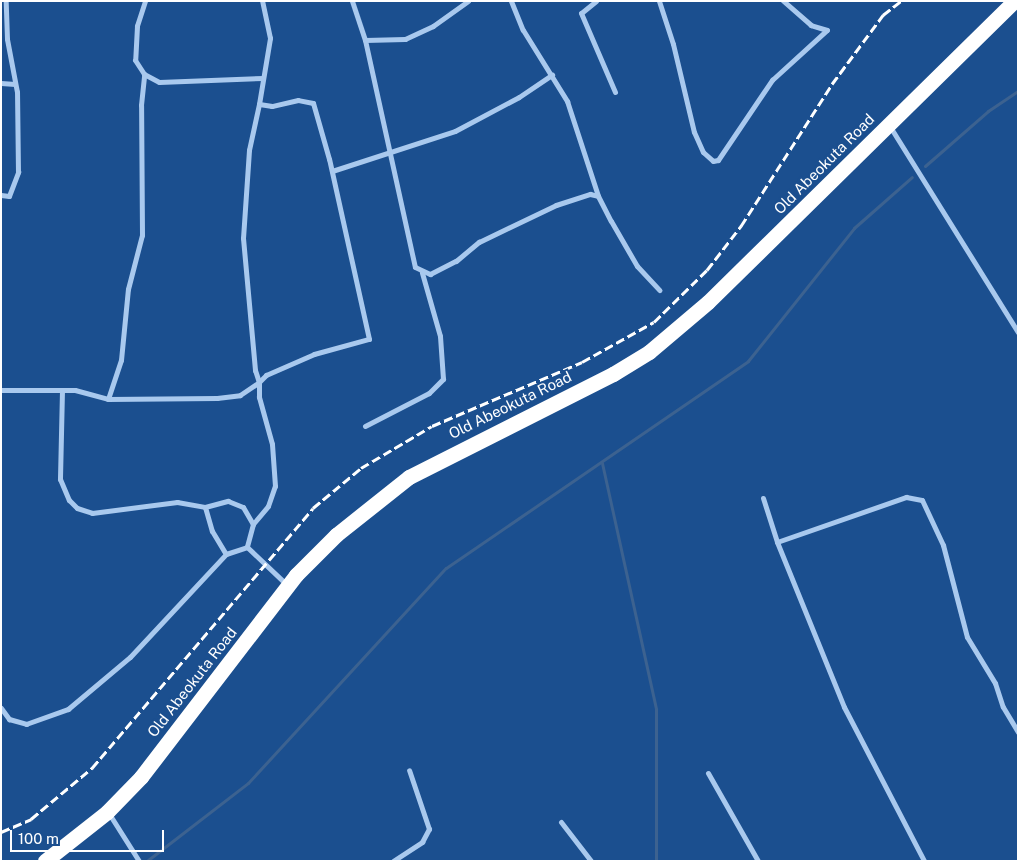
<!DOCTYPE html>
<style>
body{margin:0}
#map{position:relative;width:1019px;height:862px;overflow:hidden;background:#1b4f8f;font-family:"Public Sans",sans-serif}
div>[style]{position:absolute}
.stream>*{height:3px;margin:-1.5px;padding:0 1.5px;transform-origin:1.5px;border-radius:1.5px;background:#3c6290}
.street>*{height:5px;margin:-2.5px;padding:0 2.5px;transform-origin:2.5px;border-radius:2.5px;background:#a9c9ee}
.highway>*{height:15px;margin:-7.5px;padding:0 7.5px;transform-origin:7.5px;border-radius:7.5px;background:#fff}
.rail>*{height:3px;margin-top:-1.5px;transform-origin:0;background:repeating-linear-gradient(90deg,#fff 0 9px,transparent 0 13px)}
span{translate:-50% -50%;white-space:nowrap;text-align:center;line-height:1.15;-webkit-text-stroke:4px #1b4f8f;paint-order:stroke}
.street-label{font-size:15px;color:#fff}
.frame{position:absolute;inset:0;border:2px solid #fff;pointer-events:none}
.scale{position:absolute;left:10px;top:830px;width:154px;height:22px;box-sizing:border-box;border:2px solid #fff;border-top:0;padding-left:6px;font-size:15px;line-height:18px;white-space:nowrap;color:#fff;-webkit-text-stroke:4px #1b4f8f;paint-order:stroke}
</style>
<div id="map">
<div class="stream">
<div style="left:925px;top:166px;width:84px;rotate:-41.1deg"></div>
<div style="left:988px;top:111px;width:36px;rotate:-34deg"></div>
<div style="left:602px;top:463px;width:252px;rotate:77.6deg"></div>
<div style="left:656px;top:709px;width:152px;rotate:90deg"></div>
<div style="left:148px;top:860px;width:126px;rotate:-37.6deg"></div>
<div style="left:248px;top:783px;width:292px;rotate:-47.4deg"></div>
<div style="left:446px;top:568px;width:366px;rotate:-34.4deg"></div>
<div style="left:748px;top:361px;width:170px;rotate:-51.4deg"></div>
<div style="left:854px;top:228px;width:77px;rotate:-41.3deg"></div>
</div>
<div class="street">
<div style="left:145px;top:1px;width:26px;rotate:108deg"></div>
<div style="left:137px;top:26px;width:34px;rotate:93deg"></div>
<div style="left:135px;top:60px;width:17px;rotate:57deg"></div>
<div style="left:144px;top:74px;width:17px;rotate:28deg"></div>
<div style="left:159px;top:82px;width:104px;rotate:-2.2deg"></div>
<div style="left:352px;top:1px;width:41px;rotate:71.6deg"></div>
<div style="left:365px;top:40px;width:232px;rotate:77.6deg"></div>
<div style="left:415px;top:267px;width:17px;rotate:25deg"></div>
<div style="left:430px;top:274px;width:29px;rotate:-27deg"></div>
<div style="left:456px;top:261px;width:30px;rotate:-40deg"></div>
<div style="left:479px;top:242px;width:85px;rotate:-25.7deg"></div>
<div style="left:556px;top:205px;width:36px;rotate:-18deg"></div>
<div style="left:590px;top:194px;width:8px;rotate:14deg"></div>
<div style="left:511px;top:1px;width:31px;rotate:68deg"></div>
<div style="left:523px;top:30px;width:84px;rotate:58.2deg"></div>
<div style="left:567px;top:101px;width:100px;rotate:71.9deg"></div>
<div style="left:598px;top:196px;width:28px;rotate:63deg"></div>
<div style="left:611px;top:221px;width:52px;rotate:60deg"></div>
<div style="left:637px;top:266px;width:33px;rotate:47deg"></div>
<div style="left:596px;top:1px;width:19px;rotate:141deg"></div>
<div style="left:581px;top:13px;width:86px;rotate:66.7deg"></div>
<div style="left:659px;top:1px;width:45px;rotate:72deg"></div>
<div style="left:673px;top:44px;width:90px;rotate:76.6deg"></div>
<div style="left:694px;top:132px;width:22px;rotate:66deg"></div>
<div style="left:703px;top:152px;width:13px;rotate:42deg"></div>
<div style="left:713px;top:161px;width:5px;rotate:-11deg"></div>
<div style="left:718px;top:160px;width:97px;rotate:-56deg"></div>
<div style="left:772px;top:80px;width:74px;rotate:-42.3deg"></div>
<div style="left:827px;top:30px;width:17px;rotate:-163deg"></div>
<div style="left:811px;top:25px;width:37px;rotate:-139deg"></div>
<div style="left:365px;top:40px;width:40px;rotate:-1.4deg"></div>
<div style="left:405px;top:39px;width:31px;rotate:-25deg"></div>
<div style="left:433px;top:26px;width:43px;rotate:-35.5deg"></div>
<div style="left:1px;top:83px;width:14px;rotate:4deg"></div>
<div style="left:259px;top:104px;width:47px;rotate:102.3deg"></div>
<div style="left:249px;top:150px;width:88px;rotate:93.9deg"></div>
<div style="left:243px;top:238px;width:133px;rotate:84.8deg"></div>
<div style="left:255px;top:370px;width:13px;rotate:72deg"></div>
<div style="left:259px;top:382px;width:10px;rotate:-45deg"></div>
<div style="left:266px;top:375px;width:52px;rotate:-23.6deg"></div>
<div style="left:314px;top:354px;width:57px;rotate:-15.3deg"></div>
<div style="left:369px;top:339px;width:184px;rotate:-102.5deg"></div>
<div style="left:329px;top:159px;width:58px;rotate:-105.9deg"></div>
<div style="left:313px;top:103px;width:15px;rotate:-169deg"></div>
<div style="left:298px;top:100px;width:27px;rotate:167deg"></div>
<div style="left:272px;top:106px;width:13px;rotate:-171deg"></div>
<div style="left:259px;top:104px;width:67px;rotate:-80.5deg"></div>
<div style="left:270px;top:38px;width:38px;rotate:-102deg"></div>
<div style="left:889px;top:125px;width:244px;rotate:58.1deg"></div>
<div style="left:332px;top:171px;width:129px;rotate:-18deg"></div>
<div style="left:455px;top:131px;width:72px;rotate:-28deg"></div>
<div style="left:519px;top:97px;width:40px;rotate:-34deg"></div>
<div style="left:1px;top:195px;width:8px;rotate:7deg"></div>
<div style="left:9px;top:196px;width:26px;rotate:-69deg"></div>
<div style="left:18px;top:172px;width:80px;rotate:-90.7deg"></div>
<div style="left:17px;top:92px;width:54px;rotate:-100.7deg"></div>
<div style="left:7px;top:39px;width:38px;rotate:-92deg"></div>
<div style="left:1px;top:390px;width:74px"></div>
<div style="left:75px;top:390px;width:34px;rotate:15deg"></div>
<div style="left:108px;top:399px;width:109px;rotate:-0.5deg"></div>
<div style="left:217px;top:398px;width:23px;rotate:-7deg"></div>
<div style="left:240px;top:395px;width:23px;rotate:-34deg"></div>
<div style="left:62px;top:390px;width:89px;rotate:91.3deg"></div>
<div style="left:60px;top:479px;width:23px;rotate:67deg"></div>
<div style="left:69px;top:500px;width:11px;rotate:45deg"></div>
<div style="left:77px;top:508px;width:16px;rotate:18deg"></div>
<div style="left:92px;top:513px;width:86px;rotate:-7.4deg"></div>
<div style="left:177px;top:502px;width:28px;rotate:10deg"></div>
<div style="left:205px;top:507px;width:25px;rotate:74deg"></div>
<div style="left:212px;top:531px;width:27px;rotate:59deg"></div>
<div style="left:108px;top:399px;width:41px;rotate:-71.6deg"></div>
<div style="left:121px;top:360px;width:71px;rotate:-84.4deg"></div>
<div style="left:128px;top:289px;width:56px;rotate:-75.5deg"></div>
<div style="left:142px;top:235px;width:130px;rotate:-90.4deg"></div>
<div style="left:141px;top:105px;width:31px;rotate:-84deg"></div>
<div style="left:365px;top:426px;width:72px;rotate:-27.3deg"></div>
<div style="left:429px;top:393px;width:20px;rotate:-45deg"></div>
<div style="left:443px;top:379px;width:43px;rotate:-94deg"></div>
<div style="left:440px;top:336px;width:66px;rotate:-105.9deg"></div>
<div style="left:763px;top:498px;width:46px;rotate:72.3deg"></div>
<div style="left:777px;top:542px;width:178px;rotate:67.9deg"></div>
<div style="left:844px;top:707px;width:174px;rotate:62.5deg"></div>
<div style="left:205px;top:507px;width:24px;rotate:-15deg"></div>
<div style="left:228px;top:501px;width:16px;rotate:22deg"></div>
<div style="left:243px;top:507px;width:20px;rotate:60deg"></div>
<div style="left:253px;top:524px;width:24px;rotate:105deg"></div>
<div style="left:253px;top:524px;width:23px;rotate:-50deg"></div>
<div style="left:268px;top:506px;width:21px;rotate:-71deg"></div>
<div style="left:275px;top:486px;width:42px;rotate:-94.1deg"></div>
<div style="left:272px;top:444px;width:49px;rotate:-105.5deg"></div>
<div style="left:259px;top:397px;width:15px;rotate:-90deg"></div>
<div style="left:777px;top:542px;width:137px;rotate:-19.2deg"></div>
<div style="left:906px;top:497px;width:16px;rotate:11deg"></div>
<div style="left:922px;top:500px;width:50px;rotate:65deg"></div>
<div style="left:943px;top:545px;width:95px;rotate:75.4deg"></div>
<div style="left:967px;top:637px;width:54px;rotate:58.7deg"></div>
<div style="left:995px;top:683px;width:25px;rotate:72deg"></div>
<div style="left:1003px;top:707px;width:29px;rotate:59deg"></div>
<div style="left:1px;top:708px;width:14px;rotate:54deg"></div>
<div style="left:9px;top:719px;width:18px;rotate:16deg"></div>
<div style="left:26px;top:724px;width:45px;rotate:-19.7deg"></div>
<div style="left:68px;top:709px;width:81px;rotate:-40deg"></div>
<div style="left:130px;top:657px;width:141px;rotate:-47deg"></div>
<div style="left:226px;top:554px;width:22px;rotate:-18deg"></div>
<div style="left:247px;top:547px;width:54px;rotate:43.5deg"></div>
<div style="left:708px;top:773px;width:101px;rotate:60.4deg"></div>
<div style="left:108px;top:812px;width:58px;rotate:57.7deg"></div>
<div style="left:561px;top:822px;width:49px;rotate:52.4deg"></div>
<div style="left:393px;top:861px;width:35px;rotate:-33deg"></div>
<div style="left:422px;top:842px;width:15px;rotate:-62deg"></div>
<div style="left:429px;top:829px;width:62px;rotate:-108.7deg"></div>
</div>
<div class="highway">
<div style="left:45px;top:861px;width:79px;rotate:-38.3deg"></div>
<div style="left:107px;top:812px;width:49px;rotate:-45.8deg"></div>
<div style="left:141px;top:777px;width:255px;rotate:-52.5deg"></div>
<div style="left:296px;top:575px;width:57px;rotate:-45deg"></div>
<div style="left:336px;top:535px;width:93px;rotate:-38.5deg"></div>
<div style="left:409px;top:477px;width:229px;rotate:-26.8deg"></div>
<div style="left:613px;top:374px;width:42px;rotate:-31.4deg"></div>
<div style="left:649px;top:352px;width:77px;rotate:-40.3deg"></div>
<div style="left:708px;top:302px;width:429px;rotate:-44.5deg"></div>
</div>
<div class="rail">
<div style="left:1px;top:832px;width:33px;rotate:-23deg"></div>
<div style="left:31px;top:819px;width:80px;rotate:-39.9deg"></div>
<div style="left:92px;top:768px;width:341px;rotate:-49.6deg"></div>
<div style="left:313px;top:508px;width:62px;rotate:-39.8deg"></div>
<div style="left:361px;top:468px;width:82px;rotate:-30.6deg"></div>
<div style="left:432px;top:426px;width:163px;rotate:-23.1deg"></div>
<div style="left:582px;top:362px;width:82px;rotate:-29.1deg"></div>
<div style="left:654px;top:322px;width:74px;rotate:-44.5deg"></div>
<div style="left:707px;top:270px;width:56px;rotate:-52.3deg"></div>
<div style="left:741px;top:226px;width:169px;rotate:-57.3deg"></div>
<div style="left:832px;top:84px;width:86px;rotate:-53.5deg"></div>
<div style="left:883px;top:15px;width:23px;rotate:-38deg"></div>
</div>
<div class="street-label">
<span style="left:824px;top:164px;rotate:-45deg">Old Abeokuta Road</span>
<span style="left:510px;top:405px;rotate:-26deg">Old Abeokuta Road</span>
<span style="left:192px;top:682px;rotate:-52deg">Old Abeokuta Road</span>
</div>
<div class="frame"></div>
<div class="scale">100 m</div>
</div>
